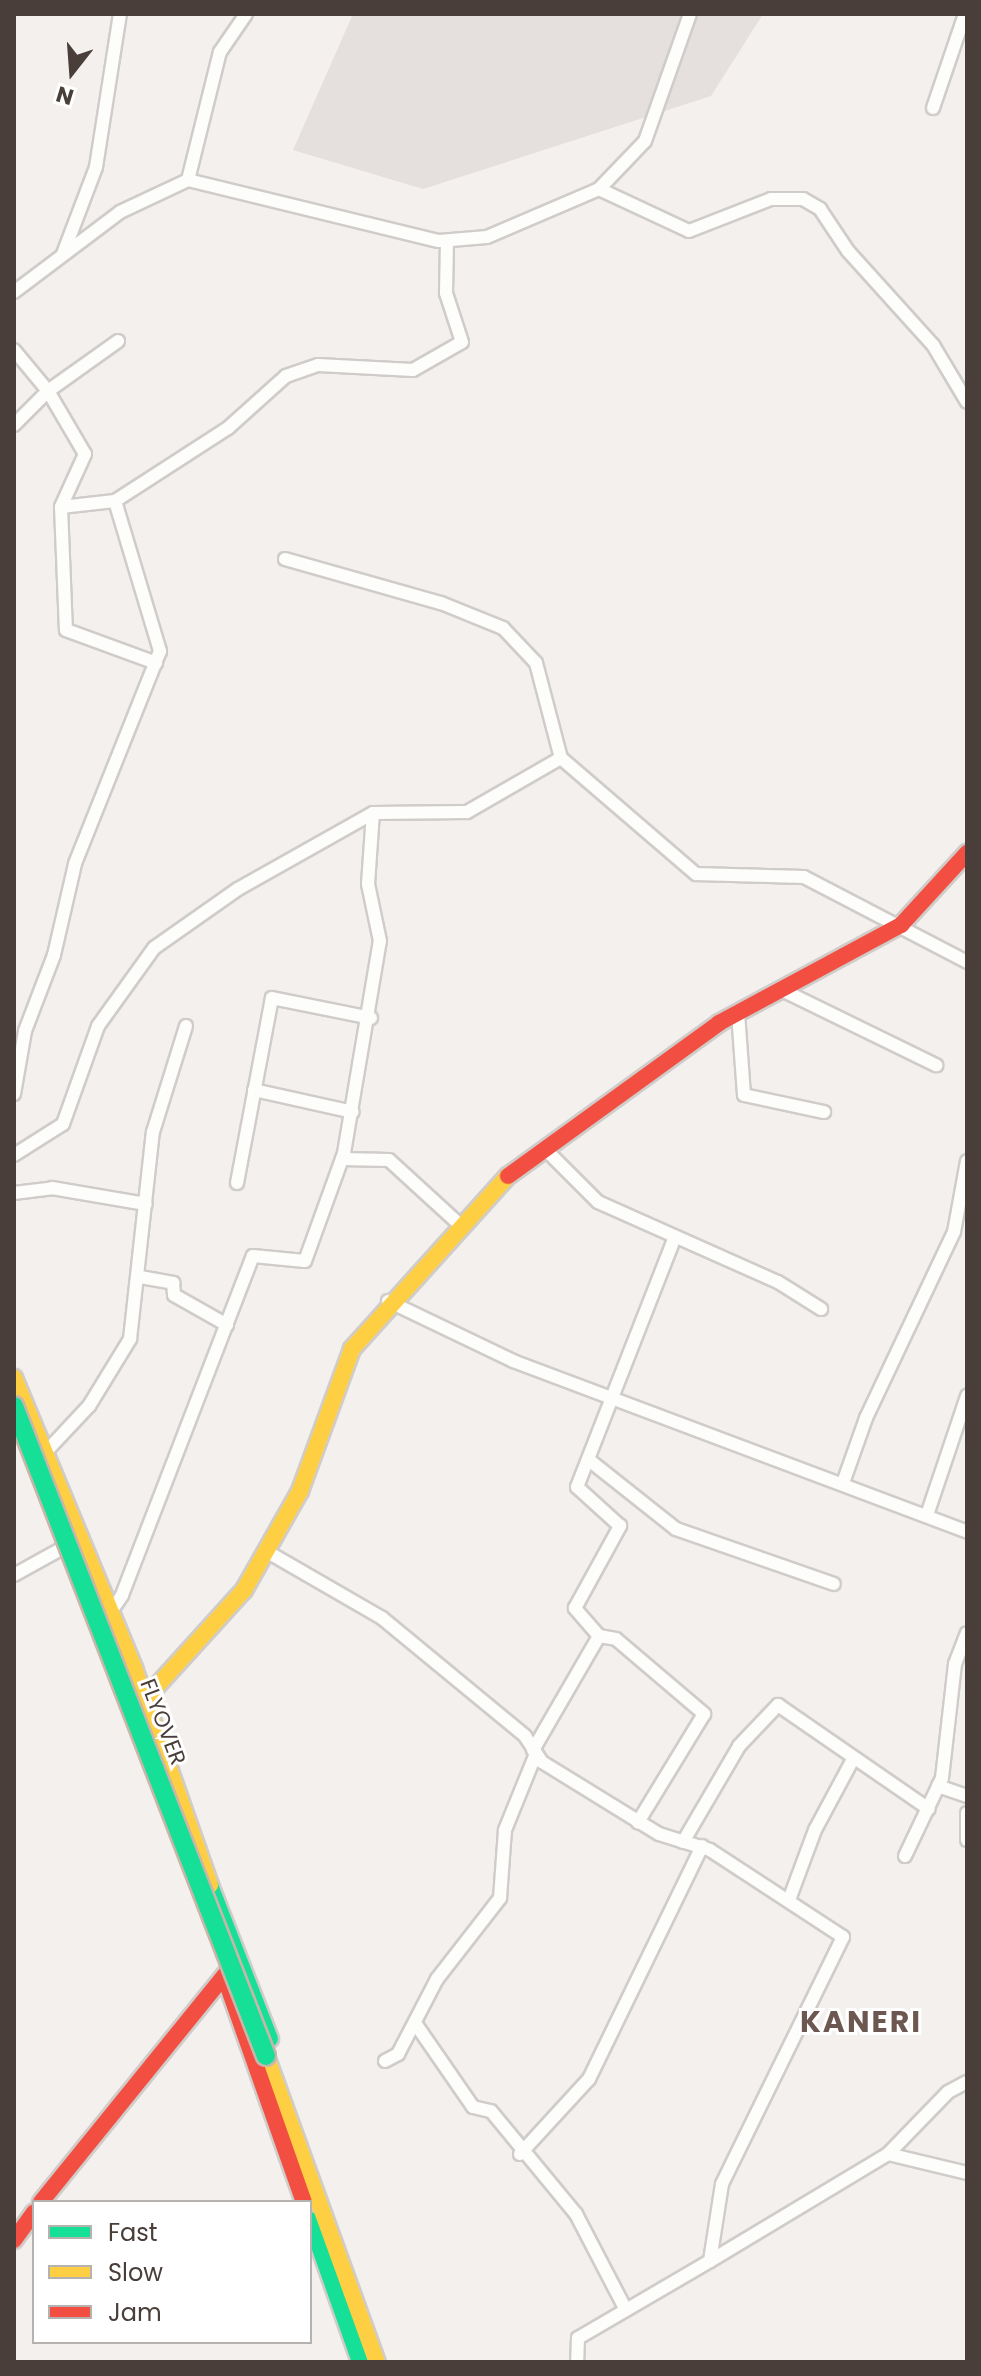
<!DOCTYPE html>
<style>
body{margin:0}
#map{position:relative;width:981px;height:2376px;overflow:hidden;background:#f3f0ed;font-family:Poppins,sans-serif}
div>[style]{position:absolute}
.industrial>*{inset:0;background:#e5dfdd}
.roads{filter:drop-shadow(2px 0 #d0ccc9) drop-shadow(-2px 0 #d0ccc9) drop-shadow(0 2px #d0ccc9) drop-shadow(0 -2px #d0ccc9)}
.street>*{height:12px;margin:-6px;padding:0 6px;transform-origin:6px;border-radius:6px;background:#fdfdfc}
.fast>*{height:16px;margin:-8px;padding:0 8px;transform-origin:8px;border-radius:8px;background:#16e098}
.slow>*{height:16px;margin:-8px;padding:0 8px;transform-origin:8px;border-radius:8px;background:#ffcf43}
.jam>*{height:16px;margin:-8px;padding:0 8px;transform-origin:8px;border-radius:8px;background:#f24e42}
.bridges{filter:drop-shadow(2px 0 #cab5a9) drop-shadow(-2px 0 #cab5a9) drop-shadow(0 2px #cab5a9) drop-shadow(0 -2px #cab5a9)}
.fast-bridge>*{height:18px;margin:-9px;padding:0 9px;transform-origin:9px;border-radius:9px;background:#16e098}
span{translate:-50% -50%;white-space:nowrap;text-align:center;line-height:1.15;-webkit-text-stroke:6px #fff;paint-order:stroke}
.street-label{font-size:22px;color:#493e39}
.district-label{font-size:30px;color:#6c5850;font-weight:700;letter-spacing:2px}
.frame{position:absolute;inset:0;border:16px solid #493e39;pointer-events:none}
.legend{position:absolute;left:32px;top:2200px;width:280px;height:144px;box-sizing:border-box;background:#fff;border:2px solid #b6b2b0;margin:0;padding:10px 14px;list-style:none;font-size:24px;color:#493e39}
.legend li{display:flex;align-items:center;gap:16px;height:40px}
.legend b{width:40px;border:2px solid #b6b2b0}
.north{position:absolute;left:32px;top:32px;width:80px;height:80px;-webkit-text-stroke:6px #fff;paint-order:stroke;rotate:197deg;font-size:22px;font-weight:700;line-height:32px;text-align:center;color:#493e39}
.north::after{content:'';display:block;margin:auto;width:28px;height:36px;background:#493e39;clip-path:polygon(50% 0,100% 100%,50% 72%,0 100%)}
</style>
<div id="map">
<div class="industrial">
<div style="clip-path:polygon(353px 14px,763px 14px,711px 96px,423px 189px,293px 150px)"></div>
</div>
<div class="roads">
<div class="street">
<div style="left:933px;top:108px;width:99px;rotate:-71.2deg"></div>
<div style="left:188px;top:180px;width:132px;rotate:-76deg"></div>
<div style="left:220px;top:52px;width:46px;rotate:-55.6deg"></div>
<div style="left:599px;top:189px;width:99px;rotate:25deg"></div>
<div style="left:689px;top:231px;width:88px;rotate:-21.3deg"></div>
<div style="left:771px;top:199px;width:32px"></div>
<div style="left:803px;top:199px;width:20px;rotate:30deg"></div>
<div style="left:820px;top:209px;width:50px;rotate:56.3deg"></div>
<div style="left:848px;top:251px;width:127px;rotate:47.9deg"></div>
<div style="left:933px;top:345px;width:66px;rotate:59.2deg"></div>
<div style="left:63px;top:254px;width:93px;rotate:-69.2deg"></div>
<div style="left:96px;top:167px;width:155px;rotate:-81.1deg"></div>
<div style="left:14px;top:292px;width:133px;rotate:-37deg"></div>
<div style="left:120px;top:212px;width:75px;rotate:-25.2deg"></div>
<div style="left:188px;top:180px;width:258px;rotate:13.7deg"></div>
<div style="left:439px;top:241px;width:48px;rotate:-4.8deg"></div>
<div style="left:487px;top:237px;width:122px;rotate:-23.2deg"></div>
<div style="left:599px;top:189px;width:66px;rotate:-46.2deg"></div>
<div style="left:645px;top:141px;width:135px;rotate:-70.5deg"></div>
<div style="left:14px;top:350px;width:53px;rotate:50.3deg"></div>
<div style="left:48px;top:391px;width:86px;rotate:-35.5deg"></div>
<div style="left:14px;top:425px;width:48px;rotate:-45deg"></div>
<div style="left:48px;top:391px;width:73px;rotate:59.6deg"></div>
<div style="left:85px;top:454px;width:58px;rotate:114.4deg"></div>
<div style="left:61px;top:507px;width:54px;rotate:-6.3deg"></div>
<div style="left:115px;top:501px;width:157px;rotate:73.3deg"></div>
<div style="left:160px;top:651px;width:229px;rotate:111.8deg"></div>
<div style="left:75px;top:864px;width:93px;rotate:103deg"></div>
<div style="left:54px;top:955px;width:81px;rotate:110.9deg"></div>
<div style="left:25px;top:1031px;width:64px;rotate:99.9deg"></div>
<div style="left:115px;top:501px;width:135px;rotate:-32.9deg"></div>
<div style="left:228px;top:428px;width:78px;rotate:-41.9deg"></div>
<div style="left:286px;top:376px;width:34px;rotate:-19deg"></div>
<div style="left:318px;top:365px;width:95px;rotate:3deg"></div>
<div style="left:413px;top:370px;width:56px;rotate:-29.7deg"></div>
<div style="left:462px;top:342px;width:52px;rotate:-108.1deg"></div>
<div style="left:446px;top:293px;width:52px;rotate:-88.9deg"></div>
<div style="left:61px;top:507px;width:123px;rotate:87.7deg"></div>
<div style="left:66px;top:630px;width:96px;rotate:20.1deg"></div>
<div style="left:285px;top:559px;width:162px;rotate:15.8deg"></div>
<div style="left:441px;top:603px;width:67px;rotate:22deg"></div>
<div style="left:503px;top:628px;width:48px;rotate:46.7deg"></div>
<div style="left:536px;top:663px;width:98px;rotate:75.3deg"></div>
<div style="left:561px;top:758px;width:178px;rotate:40.7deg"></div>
<div style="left:696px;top:874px;width:108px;rotate:1.6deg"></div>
<div style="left:804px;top:877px;width:184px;rotate:27.5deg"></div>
<div style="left:780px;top:989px;width:174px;rotate:26deg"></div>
<div style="left:738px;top:1013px;width:82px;rotate:85.8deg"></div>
<div style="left:744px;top:1095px;width:82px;rotate:12deg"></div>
<div style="left:254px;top:1090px;width:101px;rotate:12.5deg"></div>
<div style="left:544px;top:1148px;width:76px;rotate:45deg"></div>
<div style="left:598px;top:1202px;width:197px;rotate:24deg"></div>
<div style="left:778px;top:1282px;width:51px;rotate:32.1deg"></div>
<div style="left:14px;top:1155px;width:58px;rotate:-32.3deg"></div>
<div style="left:63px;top:1124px;width:104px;rotate:-70.3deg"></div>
<div style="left:98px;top:1026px;width:96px;rotate:-54.3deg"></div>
<div style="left:154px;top:948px;width:103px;rotate:-35.1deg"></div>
<div style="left:238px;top:889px;width:155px;rotate:-29.4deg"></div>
<div style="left:373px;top:813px;width:94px;rotate:-0.6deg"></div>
<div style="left:467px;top:812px;width:108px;rotate:-29.9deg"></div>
<div style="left:342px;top:1159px;width:47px;rotate:1.2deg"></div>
<div style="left:389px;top:1160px;width:93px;rotate:42.4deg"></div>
<div style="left:237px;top:1183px;width:188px;rotate:-79.3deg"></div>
<div style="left:272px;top:998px;width:101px;rotate:11.4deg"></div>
<div style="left:14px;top:1193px;width:38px;rotate:-7deg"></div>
<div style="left:52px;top:1188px;width:95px;rotate:9.7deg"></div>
<div style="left:140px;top:1277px;width:34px;rotate:10deg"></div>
<div style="left:173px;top:1283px;width:12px;rotate:85deg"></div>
<div style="left:174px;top:1295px;width:61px;rotate:29.5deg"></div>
<div style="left:388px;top:1301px;width:139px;rotate:25.6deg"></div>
<div style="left:513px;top:1361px;width:485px;rotate:20.6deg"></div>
<div style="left:42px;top:1456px;width:69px;rotate:-46.8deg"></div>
<div style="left:89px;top:1406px;width:79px;rotate:-58.5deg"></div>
<div style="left:130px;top:1339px;width:208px;rotate:-83.7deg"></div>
<div style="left:153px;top:1132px;width:111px;rotate:-72.7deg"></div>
<div style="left:589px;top:1460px;width:111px;rotate:38.4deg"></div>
<div style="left:676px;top:1529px;width:167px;rotate:19.2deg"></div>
<div style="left:843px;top:1483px;width:69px;rotate:-70.5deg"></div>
<div style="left:866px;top:1418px;width:206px;rotate:-64.7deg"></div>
<div style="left:954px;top:1232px;width:72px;rotate:-79.6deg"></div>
<div style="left:927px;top:1515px;width:126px;rotate:-71.4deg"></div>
<div style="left:266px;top:1551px;width:134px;rotate:30deg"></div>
<div style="left:382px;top:1618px;width:185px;rotate:39.5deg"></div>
<div style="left:525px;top:1736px;width:31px;rotate:57deg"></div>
<div style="left:542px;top:1762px;width:137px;rotate:31.6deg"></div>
<div style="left:659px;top:1834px;width:53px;rotate:17.4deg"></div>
<div style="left:710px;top:1850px;width:159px;rotate:33.2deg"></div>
<div style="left:843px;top:1937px;width:275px;rotate:116.1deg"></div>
<div style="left:722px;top:2184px;width:78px;rotate:98.9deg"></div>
<div style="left:710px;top:2261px;width:153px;rotate:149.7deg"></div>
<div style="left:578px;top:2338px;width:24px;rotate:92deg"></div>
<div style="left:14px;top:1575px;width:64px;rotate:-29deg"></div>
<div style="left:108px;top:1616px;width:25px;rotate:-56deg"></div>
<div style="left:122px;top:1595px;width:363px;rotate:-68.9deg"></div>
<div style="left:253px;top:1256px;width:52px;rotate:5.5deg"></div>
<div style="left:305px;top:1261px;width:115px;rotate:-70.1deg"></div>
<div style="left:344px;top:1153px;width:215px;rotate:-80.4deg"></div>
<div style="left:380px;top:941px;width:58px;rotate:-101.9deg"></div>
<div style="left:368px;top:884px;width:71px;rotate:-86deg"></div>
<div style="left:599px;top:1636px;width:37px;rotate:-131deg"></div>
<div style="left:575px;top:1608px;width:94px;rotate:-61.2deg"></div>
<div style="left:620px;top:1526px;width:58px;rotate:-137.8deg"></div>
<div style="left:577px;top:1487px;width:269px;rotate:-68.6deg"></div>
<div style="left:533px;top:1750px;width:132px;rotate:-59.9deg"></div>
<div style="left:599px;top:1636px;width:17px;rotate:10deg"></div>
<div style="left:616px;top:1639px;width:116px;rotate:40.4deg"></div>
<div style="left:704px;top:1714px;width:127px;rotate:121.4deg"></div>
<div style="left:938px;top:1786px;width:31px;rotate:19deg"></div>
<div style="left:967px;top:1813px;width:27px;rotate:90deg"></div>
<div style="left:683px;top:1842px;width:111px;rotate:-59.7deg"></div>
<div style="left:739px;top:1746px;width:57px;rotate:-46.4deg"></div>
<div style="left:778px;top:1705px;width:183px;rotate:34.6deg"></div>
<div style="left:905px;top:1856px;width:86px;rotate:-64.6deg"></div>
<div style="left:942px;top:1778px;width:115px;rotate:-83.5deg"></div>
<div style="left:955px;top:1664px;width:33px;rotate:-69deg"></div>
<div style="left:789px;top:1900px;width:75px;rotate:-69.6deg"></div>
<div style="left:815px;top:1830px;width:78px;rotate:-61.8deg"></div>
<div style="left:415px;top:2023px;width:102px;rotate:55.4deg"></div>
<div style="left:473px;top:2107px;width:18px;rotate:13deg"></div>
<div style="left:491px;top:2111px;width:134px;rotate:50.5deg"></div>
<div style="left:576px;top:2214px;width:108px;rotate:62.5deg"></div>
<div style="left:385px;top:2061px;width:15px;rotate:-28deg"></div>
<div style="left:398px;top:2054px;width:85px;rotate:-62.5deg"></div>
<div style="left:437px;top:1979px;width:103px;rotate:-52.1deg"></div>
<div style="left:500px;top:1898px;width:68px;rotate:-85.8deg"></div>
<div style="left:505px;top:1830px;width:80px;rotate:-67.9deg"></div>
<div style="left:520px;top:2154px;width:102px;rotate:-47.4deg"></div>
<div style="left:589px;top:2079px;width:259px;rotate:-64.1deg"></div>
<div style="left:888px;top:2154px;width:81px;rotate:13.5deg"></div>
<div style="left:710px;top:2261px;width:208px;rotate:-31deg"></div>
<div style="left:888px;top:2154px;width:86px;rotate:-45.9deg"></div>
<div style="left:948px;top:2092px;width:21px;rotate:-28deg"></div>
</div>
<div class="fast">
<div style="left:210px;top:1885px;width:165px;rotate:68.7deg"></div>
<div style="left:310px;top:2220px;width:151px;rotate:70.6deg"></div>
</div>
<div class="slow">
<div style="left:14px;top:1378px;width:314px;rotate:67.5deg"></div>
<div style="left:134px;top:1668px;width:230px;rotate:70.7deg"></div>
<div style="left:137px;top:1708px;width:159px;rotate:-47.8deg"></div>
<div style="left:244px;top:1590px;width:114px;rotate:-60.5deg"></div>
<div style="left:300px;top:1491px;width:151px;rotate:-69.9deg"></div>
<div style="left:352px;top:1349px;width:233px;rotate:-48deg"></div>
<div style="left:266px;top:2056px;width:326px;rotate:70.1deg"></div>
</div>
<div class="jam">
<div style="left:508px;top:1176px;width:261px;rotate:-35.9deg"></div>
<div style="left:719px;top:1023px;width:207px;rotate:-28.3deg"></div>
<div style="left:901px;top:925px;width:98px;rotate:-47.5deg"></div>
<div style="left:225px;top:1978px;width:238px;rotate:70.6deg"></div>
<div style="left:41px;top:2202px;width:304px;rotate:-51deg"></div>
<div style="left:14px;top:2240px;width:34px;rotate:-54deg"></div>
</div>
</div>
<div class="bridges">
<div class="fast-bridge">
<div style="left:14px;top:1406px;width:697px;rotate:68.81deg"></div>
</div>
</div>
<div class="street-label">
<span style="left:163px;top:1722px;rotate:69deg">FLYOVER</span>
</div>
<div class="district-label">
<span style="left:861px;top:2022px">KANERI</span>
</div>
<div class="frame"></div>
<ul class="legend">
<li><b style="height:10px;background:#16e098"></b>Fast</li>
<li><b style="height:10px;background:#ffcf43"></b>Slow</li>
<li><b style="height:10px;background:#f24e42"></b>Jam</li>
</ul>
<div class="north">N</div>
</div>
